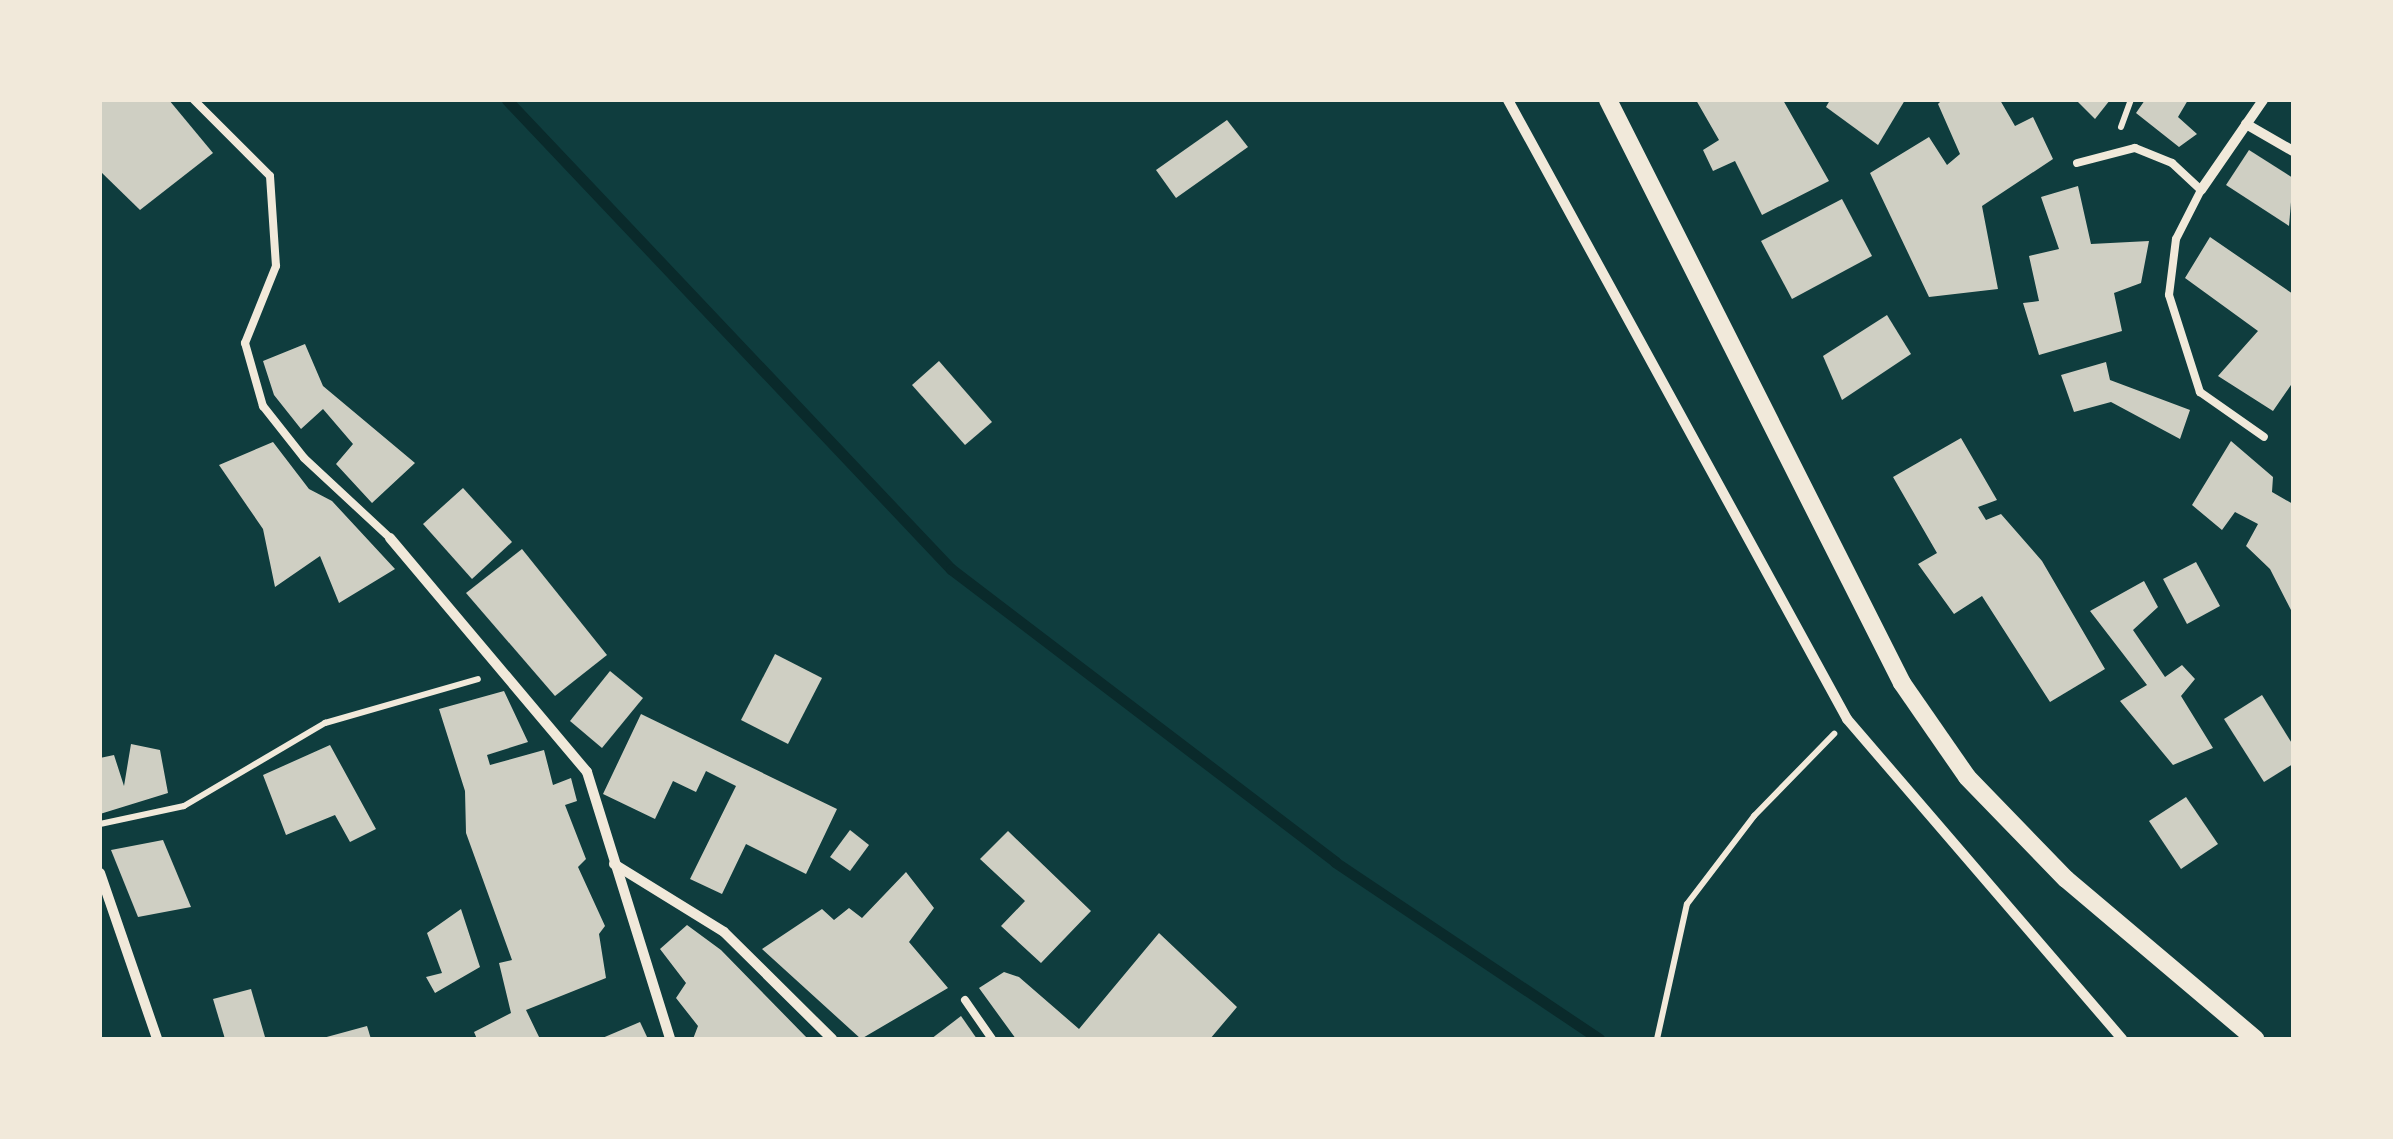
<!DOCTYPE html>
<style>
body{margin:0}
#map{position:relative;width:2393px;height:1139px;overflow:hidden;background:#0f3d3e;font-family:Cabin,sans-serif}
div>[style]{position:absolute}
.stream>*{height:11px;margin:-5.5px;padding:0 5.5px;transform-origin:5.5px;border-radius:5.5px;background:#0a2a2b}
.building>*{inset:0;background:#cfcfc3}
.path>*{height:6px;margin:-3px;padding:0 3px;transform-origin:3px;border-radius:3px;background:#f1e9da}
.service>*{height:8px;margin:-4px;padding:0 4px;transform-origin:4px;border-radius:4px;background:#f1e9da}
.minor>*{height:10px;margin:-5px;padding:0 5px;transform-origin:5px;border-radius:5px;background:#f1e9da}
.tertiary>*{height:18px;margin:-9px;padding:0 9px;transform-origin:9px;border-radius:9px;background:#f1e9da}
span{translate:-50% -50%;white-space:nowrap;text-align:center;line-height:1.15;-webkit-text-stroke:10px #f1e9da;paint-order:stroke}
.frame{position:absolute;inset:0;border:102px solid #f1e9da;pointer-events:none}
</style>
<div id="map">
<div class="stream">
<div style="left:507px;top:100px;width:646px;rotate:46.57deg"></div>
<div style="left:951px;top:569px;width:483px;rotate:37.3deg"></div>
<div style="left:1335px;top:862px;width:318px;rotate:33.8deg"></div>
</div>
<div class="building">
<div style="clip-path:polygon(100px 100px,169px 100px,213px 153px,140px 210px,100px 171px)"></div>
<div style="clip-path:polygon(1696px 100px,1783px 100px,1829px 181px,1762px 215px,1735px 161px,1713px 171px,1703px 150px,1719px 140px)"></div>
<div style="clip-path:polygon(1830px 100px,1905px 100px,1878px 145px,1826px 107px)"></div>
<div style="clip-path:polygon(1942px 100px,2000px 100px,2015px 126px,2033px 117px,2053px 159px,1982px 206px,1998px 289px,1929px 297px,1870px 173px,1929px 137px,1947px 165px,1960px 154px,1938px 104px)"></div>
<div style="clip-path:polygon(2076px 100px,2110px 100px,2095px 119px)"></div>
<div style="clip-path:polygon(2145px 100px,2188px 100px,2178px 117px,2197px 134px,2179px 147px,2136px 113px)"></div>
<div style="clip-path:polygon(1227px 120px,1248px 147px,1176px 198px,1156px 170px)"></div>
<div style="clip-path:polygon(2249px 150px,2293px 178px,2289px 226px,2226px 185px)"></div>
<div style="clip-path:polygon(2078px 186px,2091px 244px,2149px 241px,2141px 283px,2114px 293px,2122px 331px,2039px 355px,2023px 303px,2039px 301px,2029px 256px,2059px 249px,2041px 197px)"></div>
<div style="clip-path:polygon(1842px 199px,1872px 256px,1792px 299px,1761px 241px)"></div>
<div style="clip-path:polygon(2210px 237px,2293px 294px,2293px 382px,2273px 411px,2218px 376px,2258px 331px,2185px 278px)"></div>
<div style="clip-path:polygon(1887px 315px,1911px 354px,1842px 400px,1823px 356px)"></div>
<div style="clip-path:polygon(305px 344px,323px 386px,415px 463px,372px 503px,336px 464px,353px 444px,323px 409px,301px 429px,274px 395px,263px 361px)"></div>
<div style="clip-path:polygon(939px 361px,992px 422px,965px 445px,912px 385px)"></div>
<div style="clip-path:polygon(2106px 362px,2110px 380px,2190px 410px,2180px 439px,2111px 402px,2074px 412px,2061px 375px)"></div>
<div style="clip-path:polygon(1961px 438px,1997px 500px,1978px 507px,1986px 520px,2001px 514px,2042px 561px,2105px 669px,2050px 702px,1982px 596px,1954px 614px,1918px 564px,1937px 553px,1893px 477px)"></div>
<div style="clip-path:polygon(2231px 441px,2273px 477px,2272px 492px,2293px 504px,2293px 614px,2270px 569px,2246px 546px,2258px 524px,2235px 512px,2222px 530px,2192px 505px)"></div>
<div style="clip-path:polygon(273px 442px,309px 489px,332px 501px,395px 569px,339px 603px,320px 556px,275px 587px,263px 529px,219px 465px)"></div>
<div style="clip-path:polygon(463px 488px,512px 542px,472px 579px,423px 524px)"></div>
<div style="clip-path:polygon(522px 549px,607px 655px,555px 696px,466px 593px)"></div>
<div style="clip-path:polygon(2196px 562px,2220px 606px,2187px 624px,2163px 579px)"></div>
<div style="clip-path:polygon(2144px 581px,2158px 607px,2133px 630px,2165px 677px,2182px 665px,2195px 679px,2181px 696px,2213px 748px,2173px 765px,2120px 701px,2147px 685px,2090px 611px)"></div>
<div style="clip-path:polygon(775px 654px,822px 678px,788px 744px,741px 720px)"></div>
<div style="clip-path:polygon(610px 671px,643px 698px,602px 748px,570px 721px)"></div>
<div style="clip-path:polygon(504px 691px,528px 742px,487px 755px,490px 765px,544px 750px,553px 785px,571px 778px,577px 801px,565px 805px,586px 859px,578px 867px,605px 926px,599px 934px,606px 978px,526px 1010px,540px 1039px,477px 1039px,474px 1032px,511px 1013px,499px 963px,512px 960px,466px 833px,465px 791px,439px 709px)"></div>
<div style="clip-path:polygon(2262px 695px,2293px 745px,2293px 764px,2264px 782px,2224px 719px)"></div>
<div style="clip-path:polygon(641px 714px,837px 809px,806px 874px,746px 844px,722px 894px,690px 879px,736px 786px,706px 771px,696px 792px,673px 781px,655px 819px,603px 794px)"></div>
<div style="clip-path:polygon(131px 744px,160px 750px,168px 793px,100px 814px,100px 758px,114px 755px,124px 786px)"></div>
<div style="clip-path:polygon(330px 745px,376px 829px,350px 842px,335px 815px,286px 835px,263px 775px)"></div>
<div style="clip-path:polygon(2186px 797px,2218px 844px,2181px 869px,2149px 821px)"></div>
<div style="clip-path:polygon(850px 830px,869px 845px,850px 871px,830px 857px)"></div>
<div style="clip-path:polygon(1008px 831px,1091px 911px,1041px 963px,1001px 926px,1025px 901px,980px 859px)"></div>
<div style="clip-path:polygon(163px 840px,191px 907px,138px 917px,111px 850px)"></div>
<div style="clip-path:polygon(906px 872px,934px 908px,909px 942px,948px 988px,861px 1039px,762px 949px,822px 909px,834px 920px,849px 908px,862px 918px)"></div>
<div style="clip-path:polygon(461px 909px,480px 967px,435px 993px,426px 977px,442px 973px,427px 933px)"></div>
<div style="clip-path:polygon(687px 925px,721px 950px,808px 1039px,693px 1039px,698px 1026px,676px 998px,686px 983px,660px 949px)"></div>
<div style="clip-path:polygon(1159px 933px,1237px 1007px,1210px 1039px,1016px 1039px,979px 988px,1004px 972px,1019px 977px,1079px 1029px)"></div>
<div style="clip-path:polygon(251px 989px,265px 1037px,225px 1039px,213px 999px)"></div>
<div style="clip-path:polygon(961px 1016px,977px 1039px,931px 1039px)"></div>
<div style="clip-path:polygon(640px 1022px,648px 1039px,600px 1039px)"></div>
<div style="clip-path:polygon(367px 1026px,371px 1039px,323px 1039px,323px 1038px)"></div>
</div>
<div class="path">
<div style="left:2121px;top:127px;width:29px;rotate:-70deg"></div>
<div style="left:100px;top:824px;width:86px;rotate:-12.1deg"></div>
<div style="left:184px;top:806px;width:164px;rotate:-30.5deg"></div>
<div style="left:325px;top:723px;width:159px;rotate:-16deg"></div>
<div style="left:1657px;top:1039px;width:138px;rotate:-77.5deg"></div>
<div style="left:1687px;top:904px;width:111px;rotate:-52.7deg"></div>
<div style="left:1754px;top:816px;width:115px;rotate:-45.7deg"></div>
</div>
<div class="service">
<div style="left:194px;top:100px;width:107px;rotate:45deg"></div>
<div style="left:270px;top:176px;width:90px;rotate:86.2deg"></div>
<div style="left:276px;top:266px;width:83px;rotate:111.9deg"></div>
<div style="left:245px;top:343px;width:66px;rotate:74.1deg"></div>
<div style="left:263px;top:406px;width:66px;rotate:51.7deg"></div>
<div style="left:304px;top:458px;width:117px;rotate:42.9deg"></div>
<div style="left:2077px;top:163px;width:60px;rotate:-14.5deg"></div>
<div style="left:2135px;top:148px;width:40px;rotate:22deg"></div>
<div style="left:2172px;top:163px;width:40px;rotate:43deg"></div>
<div style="left:2201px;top:190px;width:55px;rotate:117deg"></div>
<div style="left:2176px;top:239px;width:56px;rotate:97.1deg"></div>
<div style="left:2169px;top:295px;width:102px;rotate:72.3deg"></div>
<div style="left:2200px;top:392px;width:78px;rotate:35.1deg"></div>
<div style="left:965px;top:1000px;width:47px;rotate:55.3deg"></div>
</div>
<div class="minor">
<div style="left:1508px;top:100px;width:706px;rotate:61.29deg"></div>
<div style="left:1847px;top:719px;width:422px;rotate:49.3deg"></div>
<div style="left:2246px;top:124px;width:54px;rotate:29.9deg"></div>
<div style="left:2201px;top:190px;width:109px;rotate:-55.4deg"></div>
<div style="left:390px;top:538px;width:306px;rotate:49.9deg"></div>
<div style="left:587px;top:772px;width:280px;rotate:72.7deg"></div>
<div style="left:614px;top:864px;width:129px;rotate:31.7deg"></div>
<div style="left:724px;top:932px;width:152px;rotate:44.7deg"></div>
<div style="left:100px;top:873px;width:176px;rotate:71deg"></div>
</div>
<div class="tertiary">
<div style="left:1608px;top:100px;width:653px;rotate:63.24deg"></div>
<div style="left:1902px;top:683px;width:114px;rotate:55.3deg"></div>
<div style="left:1967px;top:777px;width:142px;rotate:45.9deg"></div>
<div style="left:2066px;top:879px;width:248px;rotate:40.2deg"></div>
</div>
<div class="frame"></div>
</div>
